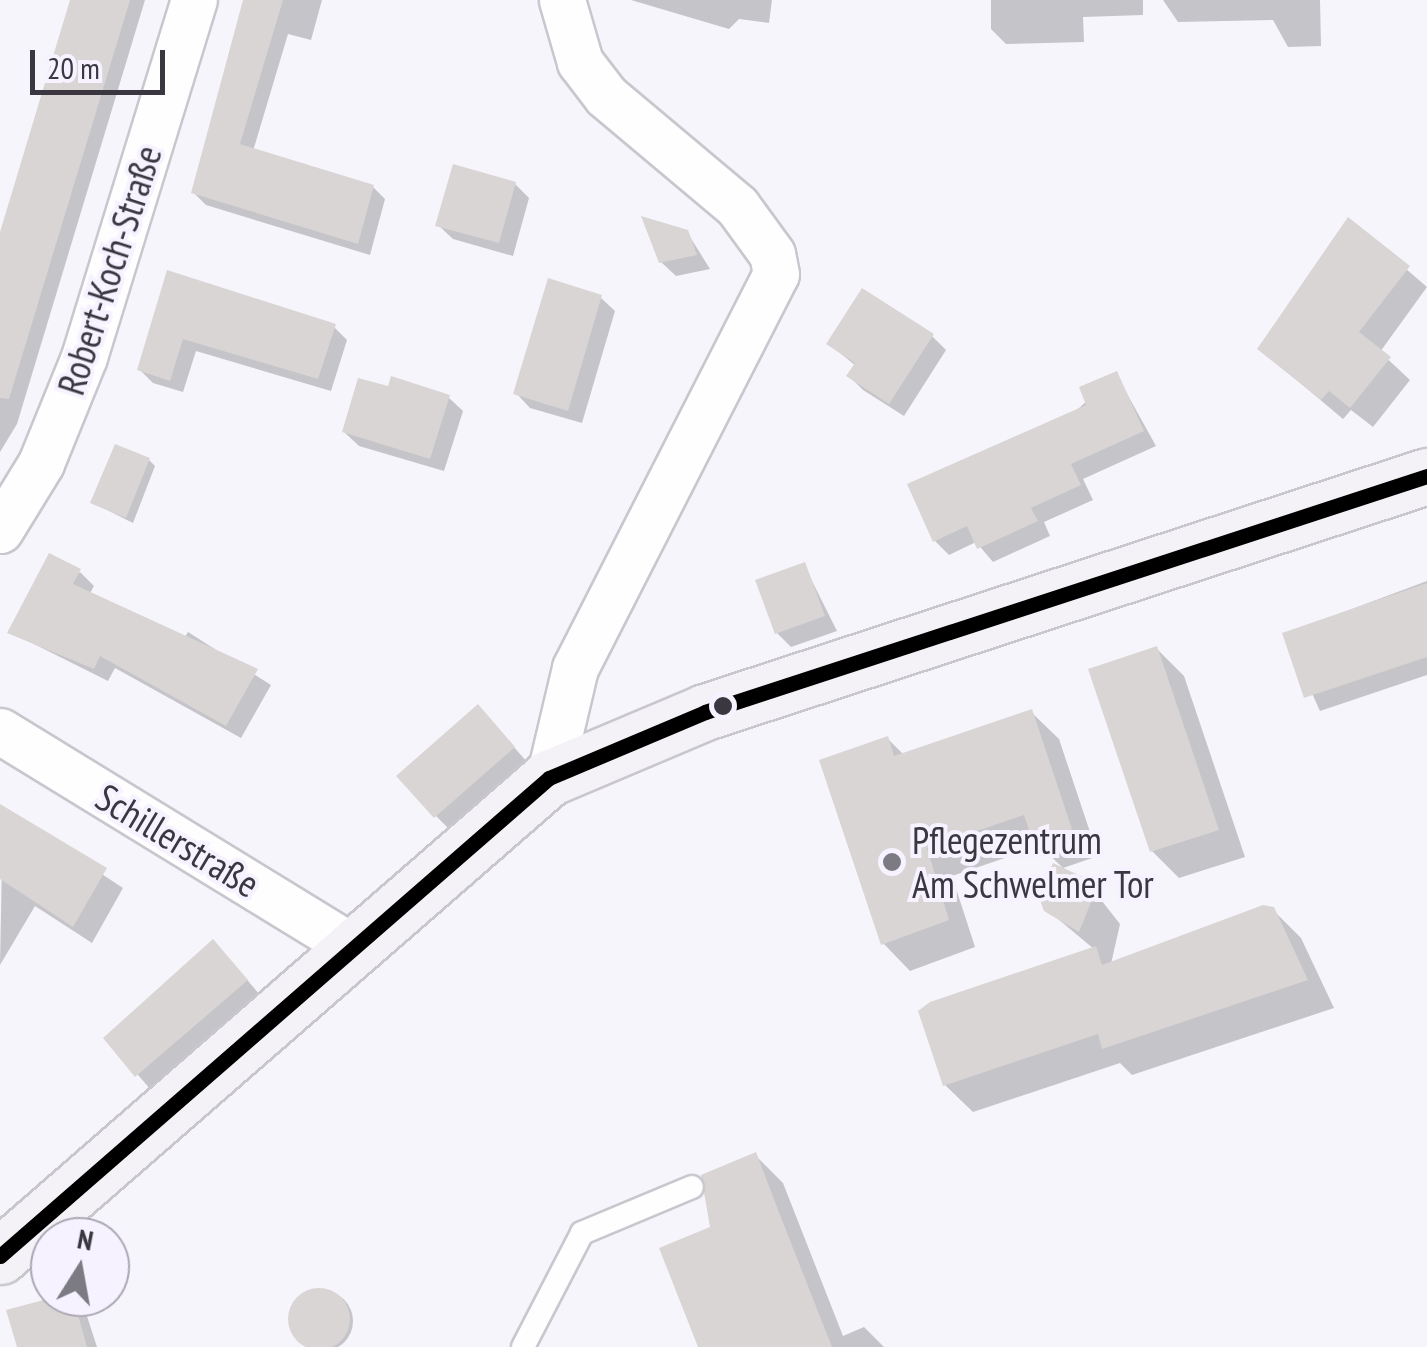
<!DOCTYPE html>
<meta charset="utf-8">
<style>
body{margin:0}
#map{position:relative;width:1427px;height:1347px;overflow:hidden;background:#f7f5fc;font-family:"PT Sans Narrow",sans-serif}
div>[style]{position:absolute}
.shadow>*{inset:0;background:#0003}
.round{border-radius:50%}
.building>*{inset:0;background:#d8d5d4}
.roads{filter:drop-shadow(2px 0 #c9c7ce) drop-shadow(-2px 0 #c9c7ce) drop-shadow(0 2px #c9c7ce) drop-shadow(0 -2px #c9c7ce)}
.lane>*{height:22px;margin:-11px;padding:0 11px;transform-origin:11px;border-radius:11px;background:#fefeff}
.street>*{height:45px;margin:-22.5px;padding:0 22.5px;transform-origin:22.5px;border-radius:22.5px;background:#fefeff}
.secondary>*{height:55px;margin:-27.5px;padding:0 27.5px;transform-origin:27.5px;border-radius:27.5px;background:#f4f2f6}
.bus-1>*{height:15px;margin:-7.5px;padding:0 7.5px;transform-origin:7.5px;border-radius:7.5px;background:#000}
.dots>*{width:28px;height:28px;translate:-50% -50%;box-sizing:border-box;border:5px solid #f6f2ff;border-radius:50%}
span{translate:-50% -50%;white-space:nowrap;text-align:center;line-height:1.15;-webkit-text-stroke:8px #f6f2ff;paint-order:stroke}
.street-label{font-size:38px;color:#3a3740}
.poi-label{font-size:38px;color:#3a3740}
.left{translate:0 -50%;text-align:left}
.north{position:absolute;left:30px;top:1217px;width:100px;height:100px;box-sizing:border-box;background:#f6f2ff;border:2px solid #aba7b3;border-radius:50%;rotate:11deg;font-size:28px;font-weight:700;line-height:40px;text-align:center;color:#3a3740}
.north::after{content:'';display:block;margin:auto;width:35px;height:45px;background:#7c7a82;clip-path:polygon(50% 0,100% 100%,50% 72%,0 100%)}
.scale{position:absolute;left:30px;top:50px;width:135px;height:45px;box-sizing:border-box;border:5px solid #3a3740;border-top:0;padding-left:12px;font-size:30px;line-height:35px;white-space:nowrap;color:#3a3740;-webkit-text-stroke:8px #f6f2ff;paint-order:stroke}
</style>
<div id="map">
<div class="shadow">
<div style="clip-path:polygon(72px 0,145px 0,17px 424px,0 452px,0 239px)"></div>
<div style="clip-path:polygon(246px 0,322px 0,311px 40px,288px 34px,253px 151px,373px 187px,385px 199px,370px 255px,206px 205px,193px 192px)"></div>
<div style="clip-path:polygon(631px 0,772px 0,769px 23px,739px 19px,729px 29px)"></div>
<div style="clip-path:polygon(991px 0,1143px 0,1143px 15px,1083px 17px,1084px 42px,1006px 44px,991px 29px)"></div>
<div style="clip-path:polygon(1163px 0,1320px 0,1321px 46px,1288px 47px,1273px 20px,1178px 22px)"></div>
<div style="clip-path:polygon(515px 184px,529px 198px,513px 256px,453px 239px,438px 225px)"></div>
<div style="clip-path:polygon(1349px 220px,1427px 287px,1380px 352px,1410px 380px,1373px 427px,1351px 410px,1343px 419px,1260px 349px)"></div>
<div style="clip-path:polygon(687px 232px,710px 269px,676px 276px,661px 262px)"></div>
<div style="clip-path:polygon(169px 274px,334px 327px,347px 340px,331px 391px,196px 351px,183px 392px,153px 383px,140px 370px)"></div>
<div style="clip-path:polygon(600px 297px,615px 311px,582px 423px,530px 408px,516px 393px)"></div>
<div style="clip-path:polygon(932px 336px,946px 350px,904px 416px,863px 390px,849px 376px,856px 366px,829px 344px)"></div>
<div style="clip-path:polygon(1116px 374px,1156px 446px,1083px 479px,1093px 500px,1044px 522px,1050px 536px,993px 562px,976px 542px,949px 555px,935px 541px)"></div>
<div style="clip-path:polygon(390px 390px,448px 397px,463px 411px,444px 471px,359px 446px,344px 432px)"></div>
<div style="clip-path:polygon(149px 460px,155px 466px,133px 523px,93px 503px)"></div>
<div style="clip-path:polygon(804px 565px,837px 631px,791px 647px,777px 633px)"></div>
<div style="clip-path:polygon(80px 572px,94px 586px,89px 595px,182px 642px,188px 632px,271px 685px,241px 738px,115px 668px,108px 681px,10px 632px)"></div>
<div style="clip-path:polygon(1427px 581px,1427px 675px,1320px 711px,1285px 634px)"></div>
<div style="clip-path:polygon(1157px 649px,1184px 676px,1245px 857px,1179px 878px,1152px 851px)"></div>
<div style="clip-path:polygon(1031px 712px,1059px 739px,1098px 856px,1063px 868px,1040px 846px,952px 876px,975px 947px,910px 971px,883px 943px,888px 739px,904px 755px)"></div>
<div style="clip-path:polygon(492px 722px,528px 763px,450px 830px,436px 816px)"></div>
<div style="clip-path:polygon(3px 809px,123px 888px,92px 943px,35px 906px,0 965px)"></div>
<div style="clip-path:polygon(1087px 882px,1120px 924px,1111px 964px,1273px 910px,1301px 938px,1334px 1008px,1132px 1075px,1120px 1063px,973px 1112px,945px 1085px,1094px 949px,1046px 909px)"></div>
<div style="clip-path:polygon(227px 956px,260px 995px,151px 1090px,107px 1039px)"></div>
<div style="clip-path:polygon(755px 1155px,783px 1183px,843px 1336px,864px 1327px,884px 1347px,700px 1347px,713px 1229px)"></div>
<div class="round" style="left:293px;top:1291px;width:60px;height:60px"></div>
<div style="clip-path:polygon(65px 1297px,85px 1310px,97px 1347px,19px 1347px)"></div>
</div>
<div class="building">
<div style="clip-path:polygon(70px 0,130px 0,9px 399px,0 398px,0 232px)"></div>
<div style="clip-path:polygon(243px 0,283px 0,240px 144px,374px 185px,358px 244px,191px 193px)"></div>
<div style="clip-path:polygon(453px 164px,516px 182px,499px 243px,435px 226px)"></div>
<div style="clip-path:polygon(641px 216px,688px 230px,697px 255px,659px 263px)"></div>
<div style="clip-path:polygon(1348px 217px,1410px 266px,1359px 332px,1391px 357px,1350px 408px,1329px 391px,1321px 400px,1257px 349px)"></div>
<div style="clip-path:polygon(167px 270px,336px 324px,318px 379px,183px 339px,170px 381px,137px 370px)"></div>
<div style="clip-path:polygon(548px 278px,602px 295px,568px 411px,513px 394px)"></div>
<div style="clip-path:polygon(862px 288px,934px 334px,889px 404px,846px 376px,855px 363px,826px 344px)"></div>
<div style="clip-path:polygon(1117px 371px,1144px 431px,1071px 464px,1081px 485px,1031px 508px,1038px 521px,977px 549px,967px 526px,933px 542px,907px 484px,1086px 405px,1079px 387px)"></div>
<div style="clip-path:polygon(391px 376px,450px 395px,430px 459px,342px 432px,358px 378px,388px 386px)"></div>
<div style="clip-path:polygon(115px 444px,150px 458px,126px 518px,90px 503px)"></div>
<div style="clip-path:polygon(49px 553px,81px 569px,73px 584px,258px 669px,226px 726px,100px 656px,94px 669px,7px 633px)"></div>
<div style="clip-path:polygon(805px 562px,825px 616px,775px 634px,755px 580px)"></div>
<div style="clip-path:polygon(1427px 583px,1427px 657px,1304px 698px,1282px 633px)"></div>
<div style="clip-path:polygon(1157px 646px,1219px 830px,1150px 852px,1088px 669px)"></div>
<div style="clip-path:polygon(478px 704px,515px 747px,434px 818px,396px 776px)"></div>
<div style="clip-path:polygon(1032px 709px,1072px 829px,1033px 842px,1024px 815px,927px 848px,949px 920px,881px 945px,819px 760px,888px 736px,894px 756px)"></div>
<div style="clip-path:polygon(0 804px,107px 868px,73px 927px,0 879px)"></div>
<div style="clip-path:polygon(1053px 863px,1089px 880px,1094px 895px,1079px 932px,1044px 911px,1038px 895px)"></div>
<div style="clip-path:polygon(1263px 905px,1274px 907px,1308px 980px,1102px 1049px,1098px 1034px,943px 1086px,918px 1011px,930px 1002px,1096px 946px,1102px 965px)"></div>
<div style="clip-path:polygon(213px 939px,248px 980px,135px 1077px,103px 1038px)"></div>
<div style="clip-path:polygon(756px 1152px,780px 1215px,832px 1347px,698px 1347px,659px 1248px,710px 1227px,701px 1175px)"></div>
<div class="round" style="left:288px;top:1288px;width:62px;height:62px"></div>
<div style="clip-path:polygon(55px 1297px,73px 1297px,87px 1347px,17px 1347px,6px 1310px)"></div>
</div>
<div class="roads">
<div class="lane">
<div style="left:523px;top:1347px;width:128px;rotate:-62.6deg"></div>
<div style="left:582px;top:1233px;width:119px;rotate:-22.7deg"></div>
</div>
<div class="street">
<div style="left:0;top:530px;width:79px;rotate:-58.5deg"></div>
<div style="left:41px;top:463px;width:114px;rotate:-67.9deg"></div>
<div style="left:84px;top:357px;width:374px;rotate:-72.9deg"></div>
<div style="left:0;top:731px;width:419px;rotate:31.5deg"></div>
<div style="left:549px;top:778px;width:113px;rotate:-76.7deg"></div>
<div style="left:575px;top:668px;width:442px;rotate:-63deg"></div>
<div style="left:776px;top:274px;width:20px;rotate:-101deg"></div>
<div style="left:772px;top:254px;width:59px;rotate:-126.1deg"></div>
<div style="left:737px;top:206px;width:171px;rotate:-140deg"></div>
<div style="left:606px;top:96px;width:43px;rotate:-127.4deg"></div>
<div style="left:580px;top:62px;width:65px;rotate:-106.2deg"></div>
</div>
<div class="secondary">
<div style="left:0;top:1256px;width:728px;rotate:-41.05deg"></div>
<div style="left:549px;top:778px;width:169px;rotate:-22.9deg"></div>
<div style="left:705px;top:712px;width:760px;rotate:-18.1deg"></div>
</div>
</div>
<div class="bus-1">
<div style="left:0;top:1256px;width:728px;rotate:-41.05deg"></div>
<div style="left:549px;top:778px;width:169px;rotate:-22.9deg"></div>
<div style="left:705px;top:712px;width:760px;rotate:-18.1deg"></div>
</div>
<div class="dots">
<div style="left:723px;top:706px;background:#3a3740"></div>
<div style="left:892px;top:862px;background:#7c7a82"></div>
</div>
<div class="street-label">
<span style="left:109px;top:270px;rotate:-72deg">Robert-Koch-Straße</span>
<span style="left:178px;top:840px;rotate:31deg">Schillerstraße</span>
</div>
<div class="poi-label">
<span class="left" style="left:912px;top:862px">Pflegezentrum<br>Am Schwelmer Tor</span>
</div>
<div class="north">N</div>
<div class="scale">20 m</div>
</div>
